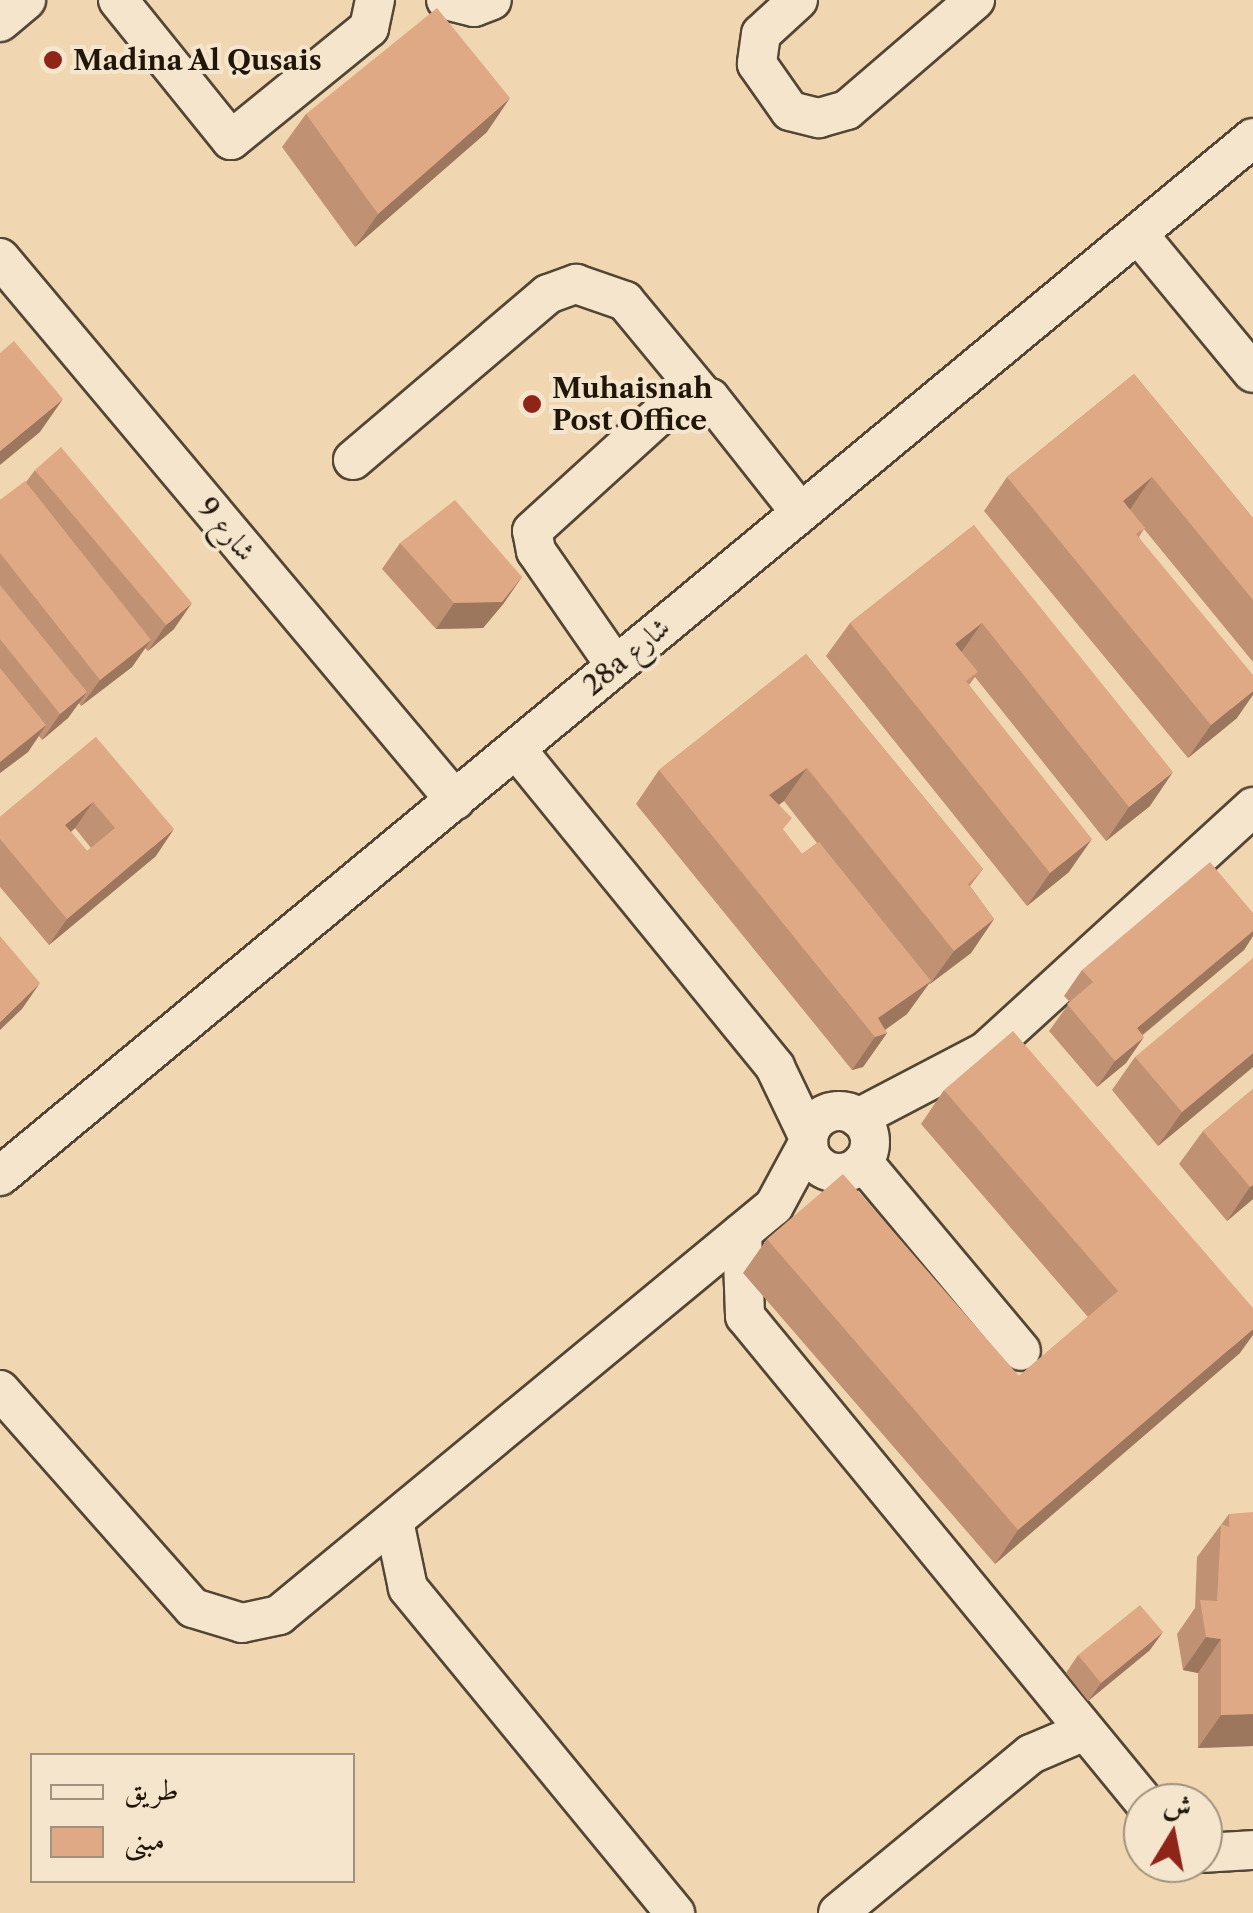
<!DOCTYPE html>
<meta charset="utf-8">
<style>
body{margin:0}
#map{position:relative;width:1253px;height:1913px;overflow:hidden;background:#f0d7b1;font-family:"Libre Caslon Text",Amiri,serif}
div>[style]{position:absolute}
.roads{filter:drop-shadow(2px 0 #544634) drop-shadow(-2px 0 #544634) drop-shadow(0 2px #544634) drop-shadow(0 -2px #544634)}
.minor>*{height:38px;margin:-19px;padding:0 19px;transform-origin:19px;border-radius:19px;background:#f5e5cc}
.minor>.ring{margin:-19px;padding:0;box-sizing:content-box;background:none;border:38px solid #f5e5cc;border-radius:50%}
.wall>*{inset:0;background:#c19173}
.shaded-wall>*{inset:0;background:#9d765e}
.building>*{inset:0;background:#e0a986}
.dots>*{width:28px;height:28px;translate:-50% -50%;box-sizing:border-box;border:5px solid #f5e5cc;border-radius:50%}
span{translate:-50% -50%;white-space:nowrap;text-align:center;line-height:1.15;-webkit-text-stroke:8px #f5e5cc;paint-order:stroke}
.poi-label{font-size:28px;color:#20160a;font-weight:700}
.left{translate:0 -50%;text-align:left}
.street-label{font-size:28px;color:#20160a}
.legend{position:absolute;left:30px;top:1753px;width:325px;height:130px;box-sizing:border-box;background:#f5e5cc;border:2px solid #a0927e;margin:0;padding:12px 18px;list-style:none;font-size:30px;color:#20160a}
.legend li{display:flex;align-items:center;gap:20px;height:50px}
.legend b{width:50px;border:2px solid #a0927e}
.north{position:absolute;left:1123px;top:1783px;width:100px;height:100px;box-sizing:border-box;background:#f5e5cc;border:2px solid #a0927e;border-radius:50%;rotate:10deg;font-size:28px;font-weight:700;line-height:40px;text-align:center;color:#20160a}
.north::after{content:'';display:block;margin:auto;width:35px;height:45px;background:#8f2418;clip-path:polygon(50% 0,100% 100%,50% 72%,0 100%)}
</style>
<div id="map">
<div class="roads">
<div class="minor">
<div style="left:118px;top:0;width:180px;rotate:51.1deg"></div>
<div style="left:231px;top:140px;width:178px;rotate:-39.1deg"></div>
<div style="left:369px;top:28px;width:29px;rotate:-78deg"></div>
<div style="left:446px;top:0;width:29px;rotate:14deg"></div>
<div style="left:474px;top:7px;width:19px;rotate:-21deg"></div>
<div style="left:798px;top:0;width:50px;rotate:137.4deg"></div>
<div style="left:761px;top:34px;width:30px;rotate:98deg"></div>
<div style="left:757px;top:64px;width:57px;rotate:54.9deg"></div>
<div style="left:790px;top:111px;width:30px;rotate:14deg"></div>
<div style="left:819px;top:118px;width:29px;rotate:-16deg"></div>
<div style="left:847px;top:110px;width:169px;rotate:-40.7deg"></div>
<div style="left:0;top:22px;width:34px;rotate:-40deg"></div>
<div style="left:1138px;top:234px;width:180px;rotate:50.4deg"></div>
<div style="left:0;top:258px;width:708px;rotate:49.99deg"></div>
<div style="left:353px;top:460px;width:256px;rotate:-40.4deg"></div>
<div style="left:548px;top:294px;width:30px;rotate:-20deg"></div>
<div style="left:576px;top:284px;width:52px;rotate:19.1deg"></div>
<div style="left:625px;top:301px;width:119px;rotate:50.4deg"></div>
<div style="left:615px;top:665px;width:139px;rotate:-124.7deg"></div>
<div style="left:536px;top:551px;width:20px;rotate:-101deg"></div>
<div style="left:532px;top:531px;width:197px;rotate:-42.3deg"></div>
<div style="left:678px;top:398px;width:32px"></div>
<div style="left:710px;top:398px;width:145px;rotate:51.7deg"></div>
<div style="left:516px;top:749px;width:410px;rotate:50.8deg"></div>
<div style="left:775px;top:1067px;width:76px;rotate:64.4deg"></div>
<div class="ring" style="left:808px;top:1111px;width:24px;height:24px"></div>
<div style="left:858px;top:1118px;width:144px;rotate:-27.6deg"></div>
<div style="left:986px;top:1051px;width:362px;rotate:-42.4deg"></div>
<div style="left:863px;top:1162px;width:246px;rotate:50.1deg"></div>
<div style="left:0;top:1176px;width:1627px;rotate:-39.64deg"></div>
<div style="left:742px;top:1233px;width:83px;rotate:87.9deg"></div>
<div style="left:745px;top:1316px;width:630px;rotate:50.6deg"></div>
<div style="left:0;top:1390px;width:291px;rotate:48.5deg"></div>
<div style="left:193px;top:1608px;width:51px;rotate:17deg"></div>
<div style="left:242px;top:1623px;width:38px;rotate:-12deg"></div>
<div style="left:279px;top:1615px;width:642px;rotate:-39.57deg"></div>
<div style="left:774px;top:1206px;width:72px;rotate:-61.6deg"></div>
<div style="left:395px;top:1526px;width:63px;rotate:78.2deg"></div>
<div style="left:408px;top:1588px;width:421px;rotate:50.6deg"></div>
<div style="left:1203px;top:1853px;width:50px;rotate:-3.4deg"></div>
<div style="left:838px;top:1913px;width:250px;rotate:-39.5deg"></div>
<div style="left:1031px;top:1754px;width:59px;rotate:-23.1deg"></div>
</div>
</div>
<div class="wall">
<div style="clip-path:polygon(306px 114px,487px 132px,355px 247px,282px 147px)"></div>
<div style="clip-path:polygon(1134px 374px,1253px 518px,1253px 662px,1144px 529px,1139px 537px,1237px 718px,1188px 758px,984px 511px,1007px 477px)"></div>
<div style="clip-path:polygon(35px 470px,174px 629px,148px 651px,145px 648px,132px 667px,81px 706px,79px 703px,68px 718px,42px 740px,39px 736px,28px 752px,0 773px,0 500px,26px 482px)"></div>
<div style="clip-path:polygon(974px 525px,1150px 806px,1106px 841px,975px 677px,969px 685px,1069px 872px,1027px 906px,826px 656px,850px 623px)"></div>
<div style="clip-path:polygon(400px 543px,504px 603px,483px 628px,436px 629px,382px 569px)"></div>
<div style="clip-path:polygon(evenodd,806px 654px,983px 869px,970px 886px,994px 919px,971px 953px,930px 984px,929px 983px,907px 1014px,885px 1030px,887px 1033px,863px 1067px,852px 1070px,636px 804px,659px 770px,806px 654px,784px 801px,817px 843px,802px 854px,783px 830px,779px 805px,784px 801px)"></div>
<div style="clip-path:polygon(evenodd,96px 737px,156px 856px,49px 945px,0 887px,0 817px,96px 737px,75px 828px,91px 848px,87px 851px,71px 832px,75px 828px)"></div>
<div style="clip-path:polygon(1253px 913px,1253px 936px,1244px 950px,1143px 1035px,1126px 1063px,1097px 1087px,1049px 1031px,1070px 1002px,1064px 996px,1082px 970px)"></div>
<div style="clip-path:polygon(1135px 1057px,1253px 1067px,1158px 1146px,1112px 1090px)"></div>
<div style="clip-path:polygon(1253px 1089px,1253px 1199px,1227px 1221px,1179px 1164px,1203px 1131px)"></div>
<div style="clip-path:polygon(944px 1090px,1240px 1353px,995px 1564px,743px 1273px,767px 1239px,1019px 1376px,1088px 1317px,921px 1124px)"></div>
<div style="clip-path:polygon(1229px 1514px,1253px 1746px,1198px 1748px,1198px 1673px,1183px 1670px,1177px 1634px,1195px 1608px,1197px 1557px)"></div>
<div style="clip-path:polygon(1150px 1650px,1088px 1701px,1066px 1673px,1078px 1655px)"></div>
</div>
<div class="shaded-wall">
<div style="clip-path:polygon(510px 98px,487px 132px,355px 247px,378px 214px)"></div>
<div style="clip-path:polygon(63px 399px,40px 432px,0 465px,0 451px)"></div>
<div style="clip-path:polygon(1152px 477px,1129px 511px,1123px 501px)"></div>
<div style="clip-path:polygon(522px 577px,504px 603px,483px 628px,436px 629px,454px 603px)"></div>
<div style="clip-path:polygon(192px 603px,174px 629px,148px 651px,166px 625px)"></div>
<div style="clip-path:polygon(982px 623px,958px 657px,955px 644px)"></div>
<div style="clip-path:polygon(151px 640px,132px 667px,81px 706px,100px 680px)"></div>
<div style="clip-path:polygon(1253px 691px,1253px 695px,1237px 718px,1188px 758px,1211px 725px)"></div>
<div style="clip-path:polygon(87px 692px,68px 718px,42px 740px,60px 714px)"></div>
<div style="clip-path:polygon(46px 725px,28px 752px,0 773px,0 762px)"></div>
<div style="clip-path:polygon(807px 768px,784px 801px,746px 828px,769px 795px)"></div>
<div style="clip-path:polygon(1173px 772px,1150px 806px,1106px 841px,1129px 807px)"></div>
<div style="clip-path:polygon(93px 802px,75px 828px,47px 852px,65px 825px)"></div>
<div style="clip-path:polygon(174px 829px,156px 856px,49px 945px,67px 919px)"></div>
<div style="clip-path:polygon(1092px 839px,1069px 872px,1027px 906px,1050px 873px)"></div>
<div style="clip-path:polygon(994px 919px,971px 953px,930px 984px,954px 951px)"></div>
<div style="clip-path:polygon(1253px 931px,1253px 936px,1244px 950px,1119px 1054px,1137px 1028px)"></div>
<div style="clip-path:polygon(931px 981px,907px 1014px,875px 1037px,878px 1018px)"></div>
<div style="clip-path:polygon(40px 983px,22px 1009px,0 1030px,0 1022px)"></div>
<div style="clip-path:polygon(887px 1033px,863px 1067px,852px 1070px,875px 1037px)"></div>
<div style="clip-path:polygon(1144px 1037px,1126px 1063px,1097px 1087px,1115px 1061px)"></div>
<div style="clip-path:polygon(1253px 1053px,1253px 1067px,1158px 1146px,1182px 1112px)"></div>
<div style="clip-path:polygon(1253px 1185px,1253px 1199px,1227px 1221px,1250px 1187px)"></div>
<div style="clip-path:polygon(1253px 1329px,1253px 1335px,1240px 1353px,995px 1564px,1018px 1530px)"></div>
<div style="clip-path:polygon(1163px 1632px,1150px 1650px,1088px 1701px,1101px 1683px)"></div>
<div style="clip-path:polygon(1206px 1637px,1221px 1639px,1198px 1673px,1183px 1670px)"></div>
<div style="clip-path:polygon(1253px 1714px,1253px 1746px,1198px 1748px,1221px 1715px)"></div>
</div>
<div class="building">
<div style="clip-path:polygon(437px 8px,510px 98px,378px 214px,306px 114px)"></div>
<div style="clip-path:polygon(14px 341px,63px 399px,0 451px,0 353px)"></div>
<div style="clip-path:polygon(1134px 374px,1253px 518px,1253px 600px,1152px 477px,1123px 501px,1145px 528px,1136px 534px,1253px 675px,1253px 691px,1211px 725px,1007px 477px)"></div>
<div style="clip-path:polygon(61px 447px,192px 603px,166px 625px,35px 470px)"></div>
<div style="clip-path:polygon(25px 481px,151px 640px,100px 680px,0 553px,0 500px)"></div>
<div style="clip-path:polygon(455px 500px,522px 577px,502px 602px,454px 603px,400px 543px)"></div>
<div style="clip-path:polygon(974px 525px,1173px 772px,1129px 807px,982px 623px,955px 644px,978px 672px,966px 681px,1092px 839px,1050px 873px,850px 623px)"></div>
<div style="clip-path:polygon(0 585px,87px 692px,60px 714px,0 639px)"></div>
<div style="clip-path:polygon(806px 654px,983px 869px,968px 884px,994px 919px,954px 951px,807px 768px,769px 795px,792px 818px,783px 829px,802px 854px,819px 842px,931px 981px,878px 1018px,887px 1033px,875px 1037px,659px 770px)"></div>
<div style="clip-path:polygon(0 668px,46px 725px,0 762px)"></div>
<div style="clip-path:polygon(evenodd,96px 737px,174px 829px,67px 919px,0 839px,0 817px,96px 737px,93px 802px,115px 828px,87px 851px,65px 825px,93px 802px)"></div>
<div style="clip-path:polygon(1210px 862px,1253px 913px,1253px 931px,1137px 1028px,1144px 1037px,1115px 1061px,1067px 1004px,1093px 982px,1082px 970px)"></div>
<div style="clip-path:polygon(0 936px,40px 983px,0 1022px)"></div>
<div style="clip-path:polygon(1253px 958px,1253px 1053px,1182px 1112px,1135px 1057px)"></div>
<div style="clip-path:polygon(1013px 1031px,1253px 1308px,1253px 1329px,1018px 1530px,767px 1239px,843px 1174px,1019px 1376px,1118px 1291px,944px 1090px)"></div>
<div style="clip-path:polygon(1253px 1089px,1253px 1185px,1250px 1187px,1203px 1131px)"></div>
<div style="clip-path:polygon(1253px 1512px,1253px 1714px,1221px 1715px,1221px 1639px,1206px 1637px,1200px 1600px,1217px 1601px,1221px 1524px,1229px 1527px,1229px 1514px)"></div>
<div style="clip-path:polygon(1140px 1605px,1163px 1632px,1101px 1683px,1078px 1655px)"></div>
</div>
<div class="dots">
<div style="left:53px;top:60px;background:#8f2418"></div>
<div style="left:532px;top:404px;background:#8f2418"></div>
</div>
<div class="poi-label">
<span class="left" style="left:73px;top:60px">Madina Al Qusais</span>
<span class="left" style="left:552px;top:404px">Muhaisnah<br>Post Office</span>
</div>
<div class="street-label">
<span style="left:227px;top:529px;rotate:50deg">شارع 9</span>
<span style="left:626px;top:656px;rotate:-40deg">28a شارع</span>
</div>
<ul class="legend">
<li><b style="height:12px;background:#f5e5cc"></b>طريق</li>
<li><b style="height:28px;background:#e0a986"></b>مبنى</li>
</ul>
<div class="north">ش</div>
</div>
